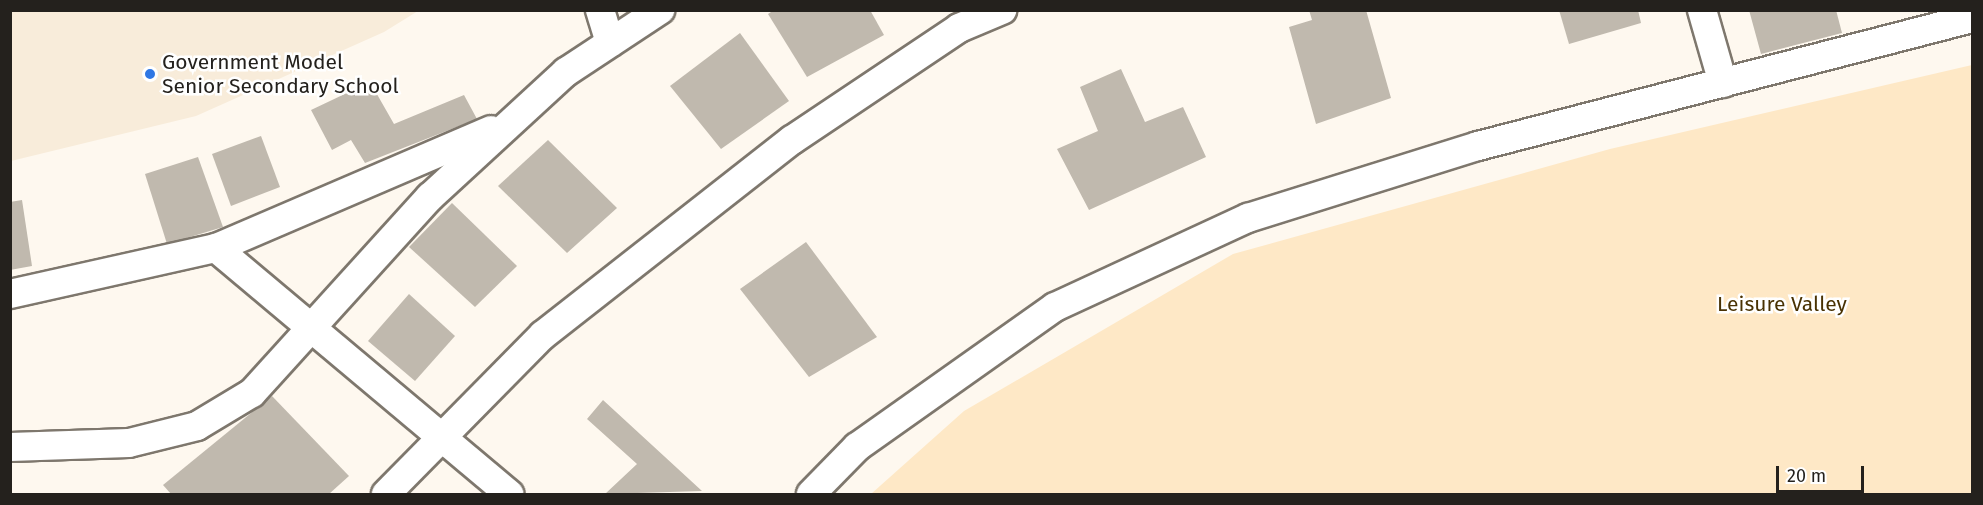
<!DOCTYPE html>
<style>
body{margin:0}
#map{position:relative;width:1983px;height:505px;overflow:hidden;background:#fef8ef;font-family:"Fira Sans",sans-serif}
div>[style]{position:absolute}
.built>*{inset:0;background:#f8ecda}
.green>*{inset:0;background:#fee8c6}
.building>*{inset:0;background:#c0b9ae}
.roads{filter:drop-shadow(2px 0 #7e776d) drop-shadow(-2px 0 #7e776d) drop-shadow(0 2px #7e776d) drop-shadow(0 -2px #7e776d)}
.minor>*{height:28px;margin:-14px;padding:0 14px;transform-origin:14px;border-radius:14px;background:#fff}
.dots>*{width:16px;height:16px;translate:-50% -50%;box-sizing:border-box;border:3px solid #fff;border-radius:50%}
span{translate:-50% -50%;white-space:nowrap;text-align:center;line-height:1.15;-webkit-text-stroke:5px #fff;paint-order:stroke}
.poi-label{font-size:21px;color:#24211d}
.left{translate:0 -50%;text-align:left}
.park-label{font-size:21px;color:#493203}
.frame{position:absolute;inset:0;border:12px solid #24211d;pointer-events:none}
.scale{position:absolute;left:1776px;top:466px;width:88px;height:27px;box-sizing:border-box;border:3px solid #24211d;border-top:0;padding-left:8px;font-size:18px;line-height:21px;white-space:nowrap;color:#24211d;-webkit-text-stroke:4px #fff;paint-order:stroke}
</style>
<div id="map">
<div class="built">
<div style="clip-path:polygon(11px 10px,418px 10px,418px 11px,384px 32px,196px 116px,11px 161px)"></div>
</div>
<div class="green">
<div style="clip-path:polygon(1972px 65px,1972px 494px,871px 494px,964px 411px,1233px 254px,1610px 149px)"></div>
</div>
<div class="building">
<div style="clip-path:polygon(774px 10px,870px 10px,884px 35px,807px 77px,768px 14px)"></div>
<div style="clip-path:polygon(1309px 10px,1366px 10px,1391px 98px,1316px 124px,1289px 27px,1312px 20px)"></div>
<div style="clip-path:polygon(1559px 10px,1638px 10px,1641px 23px,1569px 44px)"></div>
<div style="clip-path:polygon(1749px 10px,1836px 10px,1842px 33px,1761px 54px)"></div>
<div style="clip-path:polygon(740px 33px,789px 101px,721px 149px,670px 86px)"></div>
<div style="clip-path:polygon(1121px 69px,1145px 122px,1183px 107px,1206px 157px,1089px 210px,1057px 149px,1098px 131px,1080px 87px)"></div>
<div style="clip-path:polygon(370px 82px,394px 124px,464px 95px,477px 119px,365px 163px,351px 140px,332px 150px,311px 110px)"></div>
<div style="clip-path:polygon(261px 136px,280px 187px,231px 206px,212px 154px)"></div>
<div style="clip-path:polygon(548px 140px,617px 208px,567px 253px,498px 186px)"></div>
<div style="clip-path:polygon(198px 157px,223px 227px,167px 244px,145px 174px)"></div>
<div style="clip-path:polygon(22px 200px,32px 266px,10px 270px,10px 202px)"></div>
<div style="clip-path:polygon(452px 203px,517px 266px,475px 307px,409px 247px)"></div>
<div style="clip-path:polygon(806px 242px,877px 337px,809px 377px,740px 289px)"></div>
<div style="clip-path:polygon(409px 294px,455px 336px,415px 381px,368px 341px)"></div>
<div style="clip-path:polygon(272px 396px,349px 476px,329px 494px,171px 494px,163px 485px)"></div>
<div style="clip-path:polygon(603px 400px,702px 491px,605px 494px,637px 464px,587px 419px)"></div>
</div>
<div class="roads">
<div class="minor">
<div style="left:600px;top:10px;width:34px;rotate:73deg"></div>
<div style="left:1702px;top:10px;width:76px;rotate:74deg"></div>
<div style="left:216px;top:248px;width:383px;rotate:40deg"></div>
<div style="left:10px;top:294px;width:211px;rotate:-12.6deg"></div>
<div style="left:216px;top:248px;width:299px;rotate:-23.2deg"></div>
<div style="left:10px;top:447px;width:119px;rotate:-1.9deg"></div>
<div style="left:129px;top:443px;width:70px;rotate:-14deg"></div>
<div style="left:197px;top:426px;width:64px;rotate:-31deg"></div>
<div style="left:252px;top:393px;width:265px;rotate:-47.8deg"></div>
<div style="left:430px;top:197px;width:185px;rotate:-42.6deg"></div>
<div style="left:566px;top:72px;width:113px;rotate:-33.4deg"></div>
<div style="left:386px;top:494px;width:223px;rotate:-45.4deg"></div>
<div style="left:543px;top:335px;width:316px;rotate:-38.1deg"></div>
<div style="left:792px;top:140px;width:201px;rotate:-33.8deg"></div>
<div style="left:959px;top:28px;width:47px;rotate:-22.7deg"></div>
<div style="left:811px;top:494px;width:66px;rotate:-45.6deg"></div>
<div style="left:857px;top:447px;width:242px;rotate:-35.3deg"></div>
<div style="left:1055px;top:307px;width:213px;rotate:-24.8deg"></div>
<div style="left:1248px;top:218px;width:241px;rotate:-17.4deg"></div>
<div style="left:1478px;top:146px;width:510px;rotate:-14.53deg"></div>
</div>
</div>
<div class="dots">
<div style="left:150px;top:74px;background:#2f77e4"></div>
</div>
<div class="poi-label">
<span class="left" style="left:162px;top:74px">Government Model<br>Senior Secondary School</span>
</div>
<div class="park-label">
<span style="left:1782px;top:304px">Leisure Valley</span>
</div>
<div class="frame"></div>
<div class="scale">20 m</div>
</div>
